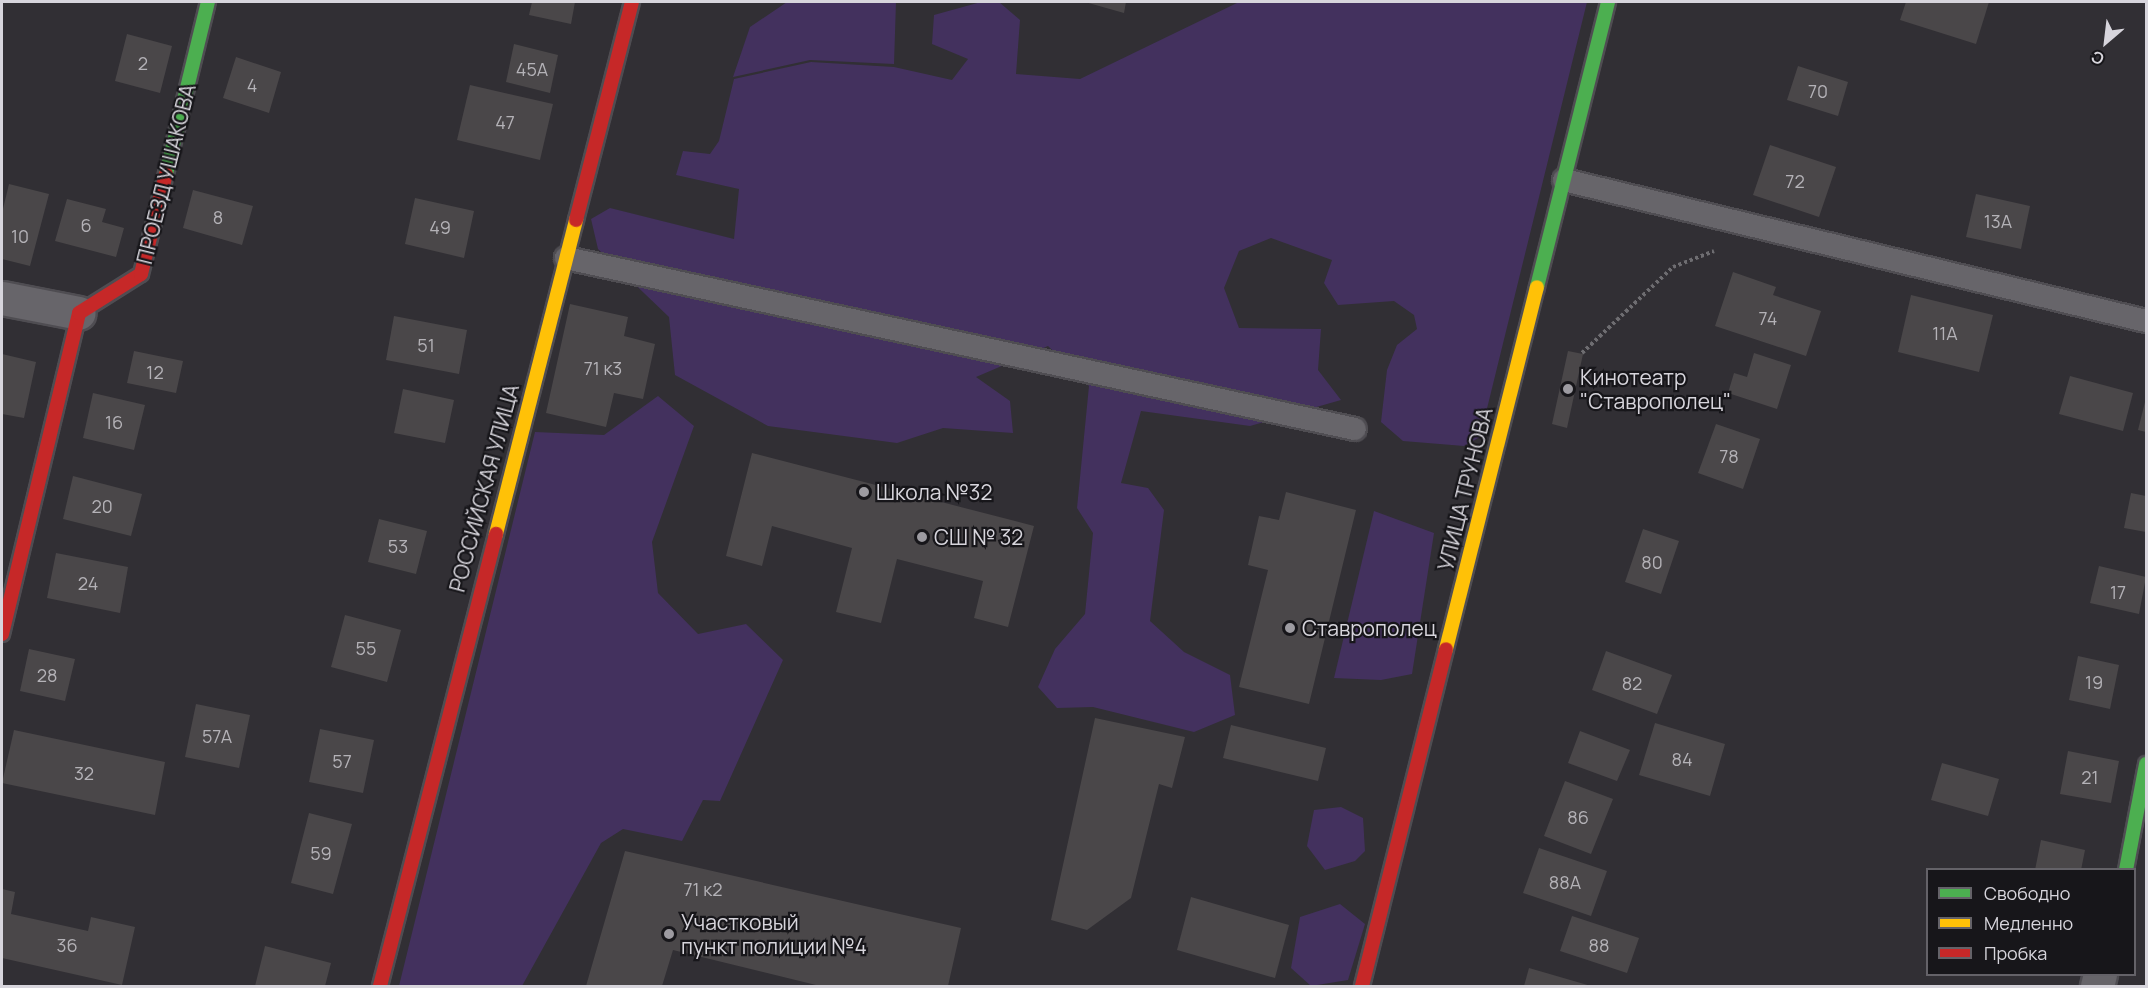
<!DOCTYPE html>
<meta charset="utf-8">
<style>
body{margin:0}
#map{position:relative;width:2148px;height:988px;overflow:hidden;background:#312f34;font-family:Manrope,sans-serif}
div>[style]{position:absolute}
.green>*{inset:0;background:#43315e}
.building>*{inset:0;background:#4a4749}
.path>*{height:4px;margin-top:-2px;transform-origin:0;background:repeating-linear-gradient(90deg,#6e6d71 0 3px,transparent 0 6px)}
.roads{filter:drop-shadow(2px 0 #4f4d52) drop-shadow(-2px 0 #4f4d52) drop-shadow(0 2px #4f4d52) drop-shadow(0 -2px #4f4d52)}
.lane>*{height:22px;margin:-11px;padding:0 11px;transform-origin:11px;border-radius:11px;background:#67656a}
.street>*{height:33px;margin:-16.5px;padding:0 16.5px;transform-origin:16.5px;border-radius:16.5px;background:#67656a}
.fast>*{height:14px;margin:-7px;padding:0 7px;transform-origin:7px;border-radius:7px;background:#4caf50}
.slow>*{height:14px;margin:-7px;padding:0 7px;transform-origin:7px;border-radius:7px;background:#ffc107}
.jam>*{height:14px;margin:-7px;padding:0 7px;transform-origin:7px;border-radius:7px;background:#c62828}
.dots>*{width:16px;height:16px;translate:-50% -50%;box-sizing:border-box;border:3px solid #17161a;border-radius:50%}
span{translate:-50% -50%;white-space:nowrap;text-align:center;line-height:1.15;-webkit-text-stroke:4.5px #17161a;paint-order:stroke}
.number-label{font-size:18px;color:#b4b2b7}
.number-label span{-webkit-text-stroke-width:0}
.street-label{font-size:21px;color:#d7d5dc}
.poi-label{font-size:21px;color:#d7d5dc}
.left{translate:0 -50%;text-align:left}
.frame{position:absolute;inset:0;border:3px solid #d7d5dc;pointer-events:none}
.legend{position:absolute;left:1926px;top:868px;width:210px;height:108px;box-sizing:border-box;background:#17161a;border:2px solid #646268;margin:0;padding:8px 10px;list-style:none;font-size:18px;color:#d7d5dc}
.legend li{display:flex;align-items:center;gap:12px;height:30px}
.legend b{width:30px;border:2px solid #646268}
.north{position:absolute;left:2076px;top:12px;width:60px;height:60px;-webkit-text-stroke:4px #17161a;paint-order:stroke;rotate:208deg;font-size:16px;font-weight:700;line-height:24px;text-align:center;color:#d7d5dc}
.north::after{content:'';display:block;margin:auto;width:21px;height:27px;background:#d7d5dc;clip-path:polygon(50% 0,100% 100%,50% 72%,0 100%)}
</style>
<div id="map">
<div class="green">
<div style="clip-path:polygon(787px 2px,896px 2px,894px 64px,810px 60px,733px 77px,750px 27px)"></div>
<div style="clip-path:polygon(981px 2px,999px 2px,1020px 20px,1016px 74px,1080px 79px,1239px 2px,1587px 2px,1480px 437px,1464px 446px,1403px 441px,1381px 422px,1387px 370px,1397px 345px,1417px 329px,1414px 315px,1394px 301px,1338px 305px,1324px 283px,1332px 260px,1271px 238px,1239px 251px,1224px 288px,1239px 328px,1321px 329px,1318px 370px,1341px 400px,1250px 426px,1141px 411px,1121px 483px,1148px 488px,1164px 510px,1150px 621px,1184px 652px,1230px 675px,1235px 715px,1194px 732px,1093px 707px,1057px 708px,1038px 687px,1055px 649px,1085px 614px,1093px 533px,1077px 508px,1089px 386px,1048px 346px,976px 377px,1010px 401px,1013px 433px,943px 428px,897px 443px,768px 426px,675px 375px,669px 317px,598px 249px,591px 219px,610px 208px,734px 239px,739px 189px,676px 175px,683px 151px,710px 154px,719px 141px,734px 79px,811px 62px,894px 67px,952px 80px,968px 59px,932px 44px,934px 15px)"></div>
<div style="clip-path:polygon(658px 396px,694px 426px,652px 542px,658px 593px,698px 634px,746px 624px,783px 660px,720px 801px,703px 800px,682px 841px,623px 829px,601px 843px,522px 986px,399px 986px,535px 432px,604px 435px)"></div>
<div style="clip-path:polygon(1374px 511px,1434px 533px,1412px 674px,1381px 680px,1334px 678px)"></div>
<div style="clip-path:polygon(1341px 807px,1363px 818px,1365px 851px,1355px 861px,1325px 870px,1307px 846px,1314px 810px)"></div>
<div style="clip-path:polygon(1340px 904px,1365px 924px,1348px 980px,1311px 986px,1291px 968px,1300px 917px)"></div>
</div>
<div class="building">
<div style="clip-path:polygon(532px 2px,575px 2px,571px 24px,529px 15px)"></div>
<div style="clip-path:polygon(1085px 2px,1126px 2px,1124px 13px)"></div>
<div style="clip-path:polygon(1906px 2px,1989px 2px,1976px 44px,1900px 20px)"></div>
<div style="clip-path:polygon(127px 34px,172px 46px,160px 93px,115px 81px)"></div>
<div style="clip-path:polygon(514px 44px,558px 55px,550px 93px,506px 82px)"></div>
<div style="clip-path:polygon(236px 57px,281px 72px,269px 113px,223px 98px)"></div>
<div style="clip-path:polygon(1798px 66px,1848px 82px,1838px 116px,1787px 100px)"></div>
<div style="clip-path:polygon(470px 85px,553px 104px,540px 160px,457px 140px)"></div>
<div style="clip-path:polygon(1770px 145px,1836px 167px,1819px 217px,1753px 195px)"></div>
<div style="clip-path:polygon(9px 184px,49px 194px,30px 266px,2px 259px,2px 213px)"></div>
<div style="clip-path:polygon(193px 190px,253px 206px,242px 245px,183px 228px)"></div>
<div style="clip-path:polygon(1976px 194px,2030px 206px,2021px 249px,1966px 237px)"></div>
<div style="clip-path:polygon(415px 198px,474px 211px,464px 258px,405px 244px)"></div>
<div style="clip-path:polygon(67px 199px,106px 209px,102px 222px,124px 228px,116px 257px,55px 241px)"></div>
<div style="clip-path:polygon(1733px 272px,1776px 287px,1773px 295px,1821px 311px,1806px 356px,1715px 326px)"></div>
<div style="clip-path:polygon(1911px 295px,1993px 315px,1979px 372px,1898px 352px)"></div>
<div style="clip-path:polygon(570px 304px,628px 317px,624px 336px,655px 344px,643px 399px,614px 393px,606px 427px,546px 413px)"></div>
<div style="clip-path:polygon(394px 316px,467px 330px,459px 374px,386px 360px)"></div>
<div style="clip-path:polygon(134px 351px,183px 361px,176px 393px,127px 383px)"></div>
<div style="clip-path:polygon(1568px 351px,1583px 354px,1567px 428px,1552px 424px)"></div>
<div style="clip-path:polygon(1754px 353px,1791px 365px,1777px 409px,1728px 393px,1734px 373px,1747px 377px)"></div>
<div style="clip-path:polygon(2px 354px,36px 362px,24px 418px,2px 414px)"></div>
<div style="clip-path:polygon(2070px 376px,2133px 393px,2123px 431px,2059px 414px)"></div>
<div style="clip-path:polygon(403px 389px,454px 400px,445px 443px,394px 433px)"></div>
<div style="clip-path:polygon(93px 393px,145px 405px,134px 450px,83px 438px)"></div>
<div style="clip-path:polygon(2146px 398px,2146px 432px,2138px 430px)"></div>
<div style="clip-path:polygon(1716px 424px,1760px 439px,1743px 489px,1698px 473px)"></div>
<div style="clip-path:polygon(752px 453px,1034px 526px,1008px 627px,974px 618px,983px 581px,897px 559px,881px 623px,836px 612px,852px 548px,772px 526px,762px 566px,726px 556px)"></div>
<div style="clip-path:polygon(73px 476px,142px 494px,131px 536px,63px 519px)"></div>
<div style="clip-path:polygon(1286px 492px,1356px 510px,1309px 704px,1239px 687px,1268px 570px,1248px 565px,1259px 516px,1279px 520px)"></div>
<div style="clip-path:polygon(2131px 493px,2146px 496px,2146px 532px,2124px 528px)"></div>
<div style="clip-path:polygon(379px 519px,427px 531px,416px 574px,368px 562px)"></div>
<div style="clip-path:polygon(1643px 529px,1679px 541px,1661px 594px,1625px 582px)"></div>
<div style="clip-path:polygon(56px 553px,128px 567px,120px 613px,47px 598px)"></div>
<div style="clip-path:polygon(2099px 566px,2146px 577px,2139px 614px,2090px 603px)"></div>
<div style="clip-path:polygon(345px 615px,401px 630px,387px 682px,331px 667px)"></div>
<div style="clip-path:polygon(29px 649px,75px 659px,65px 701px,20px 691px)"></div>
<div style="clip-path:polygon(1606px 651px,1672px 675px,1657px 714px,1592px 690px)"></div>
<div style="clip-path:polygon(2078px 656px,2119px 665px,2110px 709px,2069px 700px)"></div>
<div style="clip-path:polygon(196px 704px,250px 715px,239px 768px,185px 757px)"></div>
<div style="clip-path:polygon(1095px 718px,1185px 737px,1172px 788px,1159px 784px,1131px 898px,1087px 930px,1051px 920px)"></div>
<div style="clip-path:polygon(1655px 723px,1725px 744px,1710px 796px,1639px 775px)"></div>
<div style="clip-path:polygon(1231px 725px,1326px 748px,1318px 781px,1223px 758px)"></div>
<div style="clip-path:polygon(320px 729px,374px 740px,363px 793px,309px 782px)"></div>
<div style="clip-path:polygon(14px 730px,165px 762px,155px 815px,2px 783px)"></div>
<div style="clip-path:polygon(1580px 731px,1630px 750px,1617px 781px,1568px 763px)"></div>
<div style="clip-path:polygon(2068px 751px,2119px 761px,2111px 803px,2060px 794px)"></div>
<div style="clip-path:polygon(1942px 763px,1999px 779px,1988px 816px,1931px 800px)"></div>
<div style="clip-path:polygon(1565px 781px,1613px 799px,1591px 854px,1544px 836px)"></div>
<div style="clip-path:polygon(309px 813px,352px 824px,333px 894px,291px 883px)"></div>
<div style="clip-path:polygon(2041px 840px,2085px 850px,2081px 870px,2035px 870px)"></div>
<div style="clip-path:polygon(1539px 848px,1607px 871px,1591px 916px,1523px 893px)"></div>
<div style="clip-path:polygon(625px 851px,961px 928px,948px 986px,820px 986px,673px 950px,662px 986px,586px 986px)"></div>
<div style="clip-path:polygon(2px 889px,15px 892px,11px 914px,88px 931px,91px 917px,135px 927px,122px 985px,2px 958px)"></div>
<div style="clip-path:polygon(1191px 897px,1289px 925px,1275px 978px,1177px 950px)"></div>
<div style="clip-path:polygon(1572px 916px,1639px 938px,1627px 973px,1560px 951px)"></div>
<div style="clip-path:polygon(265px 946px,331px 963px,325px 986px,255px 986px)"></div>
<div style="clip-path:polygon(1529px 968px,1591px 986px,1524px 986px)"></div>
</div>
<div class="path">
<div style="left:1582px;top:353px;width:125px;rotate:-43.4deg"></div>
<div style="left:1673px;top:267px;width:44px;rotate:-21.3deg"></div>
</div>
<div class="roads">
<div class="lane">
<div style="left:1564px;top:180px;width:599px;rotate:13.62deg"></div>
<div style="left:566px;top:258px;width:807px;rotate:12.23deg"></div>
</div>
<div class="street">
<div style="left:2px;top:298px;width:78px;rotate:11deg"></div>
<div style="left:2097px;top:986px;width:12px;rotate:-76deg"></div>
</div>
<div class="fast">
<div style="left:166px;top:174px;width:177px;rotate:-76.3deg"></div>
<div style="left:1537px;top:287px;width:294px;rotate:-76deg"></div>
<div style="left:2126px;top:870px;width:108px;rotate:-79.3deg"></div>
</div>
<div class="slow">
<div style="left:496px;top:534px;width:324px;rotate:-75.7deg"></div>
<div style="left:1446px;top:649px;width:373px;rotate:-75.9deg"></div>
</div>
<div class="jam">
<div style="left:576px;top:220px;width:225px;rotate:-75.6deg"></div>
<div style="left:2px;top:634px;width:330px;rotate:-76.5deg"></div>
<div style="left:79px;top:313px;width:73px;rotate:-32.2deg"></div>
<div style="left:141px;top:274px;width:103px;rotate:-76deg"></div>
<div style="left:380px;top:986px;width:467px;rotate:-75.6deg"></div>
<div style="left:1362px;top:986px;width:347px;rotate:-76deg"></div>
</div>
</div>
<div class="dots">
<div style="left:1568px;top:389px;background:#9d9ba1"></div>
<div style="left:864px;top:492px;background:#9d9ba1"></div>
<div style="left:922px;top:537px;background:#9d9ba1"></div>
<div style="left:1290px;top:628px;background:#9d9ba1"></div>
<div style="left:669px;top:934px;background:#9d9ba1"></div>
</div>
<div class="number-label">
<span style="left:143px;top:63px">2</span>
<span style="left:532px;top:69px">45А</span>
<span style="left:252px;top:85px">4</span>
<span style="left:1818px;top:91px">70</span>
<span style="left:505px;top:122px">47</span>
<span style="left:1795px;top:181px">72</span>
<span style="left:218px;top:217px">8</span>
<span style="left:1998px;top:221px">13А</span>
<span style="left:86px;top:225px">6</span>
<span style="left:440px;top:227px">49</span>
<span style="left:20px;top:236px">10</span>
<span style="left:1768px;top:318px">74</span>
<span style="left:1945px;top:333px">11А</span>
<span style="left:426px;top:345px">51</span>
<span style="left:603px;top:368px">71 к3</span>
<span style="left:155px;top:372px">12</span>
<span style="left:114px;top:422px">16</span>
<span style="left:1729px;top:456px">78</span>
<span style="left:102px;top:506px">20</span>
<span style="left:398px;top:546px">53</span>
<span style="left:1652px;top:562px">80</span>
<span style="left:88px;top:583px">24</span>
<span style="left:2118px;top:592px">17</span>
<span style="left:366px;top:648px">55</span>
<span style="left:47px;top:675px">28</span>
<span style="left:2094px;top:682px">19</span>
<span style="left:1632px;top:683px">82</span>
<span style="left:217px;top:736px">57А</span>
<span style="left:1682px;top:759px">84</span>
<span style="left:342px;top:761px">57</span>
<span style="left:84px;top:773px">32</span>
<span style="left:2090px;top:777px">21</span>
<span style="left:1578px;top:817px">86</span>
<span style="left:321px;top:853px">59</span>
<span style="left:1565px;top:882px">88А</span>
<span style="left:703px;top:889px">71 к2</span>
<span style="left:67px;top:945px">36</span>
<span style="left:1599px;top:945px">88</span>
</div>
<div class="street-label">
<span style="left:166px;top:174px;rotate:-76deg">ПРОЕЗД УШАКОВА</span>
<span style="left:484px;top:488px;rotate:-75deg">РОССИЙСКАЯ УЛИЦА</span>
<span style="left:1465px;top:489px;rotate:-76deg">УЛИЦА ТРУНОВА</span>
</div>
<div class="poi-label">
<span class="left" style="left:1580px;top:389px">Кинотеатр<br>"Ставрополец"</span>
<span class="left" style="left:876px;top:492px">Школа №32</span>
<span class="left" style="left:934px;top:537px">СШ № 32</span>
<span class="left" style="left:1302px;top:628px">Ставрополец</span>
<span class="left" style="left:681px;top:934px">Участковый<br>пункт полиции №4</span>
</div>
<div class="frame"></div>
<ul class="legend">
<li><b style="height:8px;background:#4caf50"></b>Свободно</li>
<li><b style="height:8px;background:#ffc107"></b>Медленно</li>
<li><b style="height:8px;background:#c62828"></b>Пробка</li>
</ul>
<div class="north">С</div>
</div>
